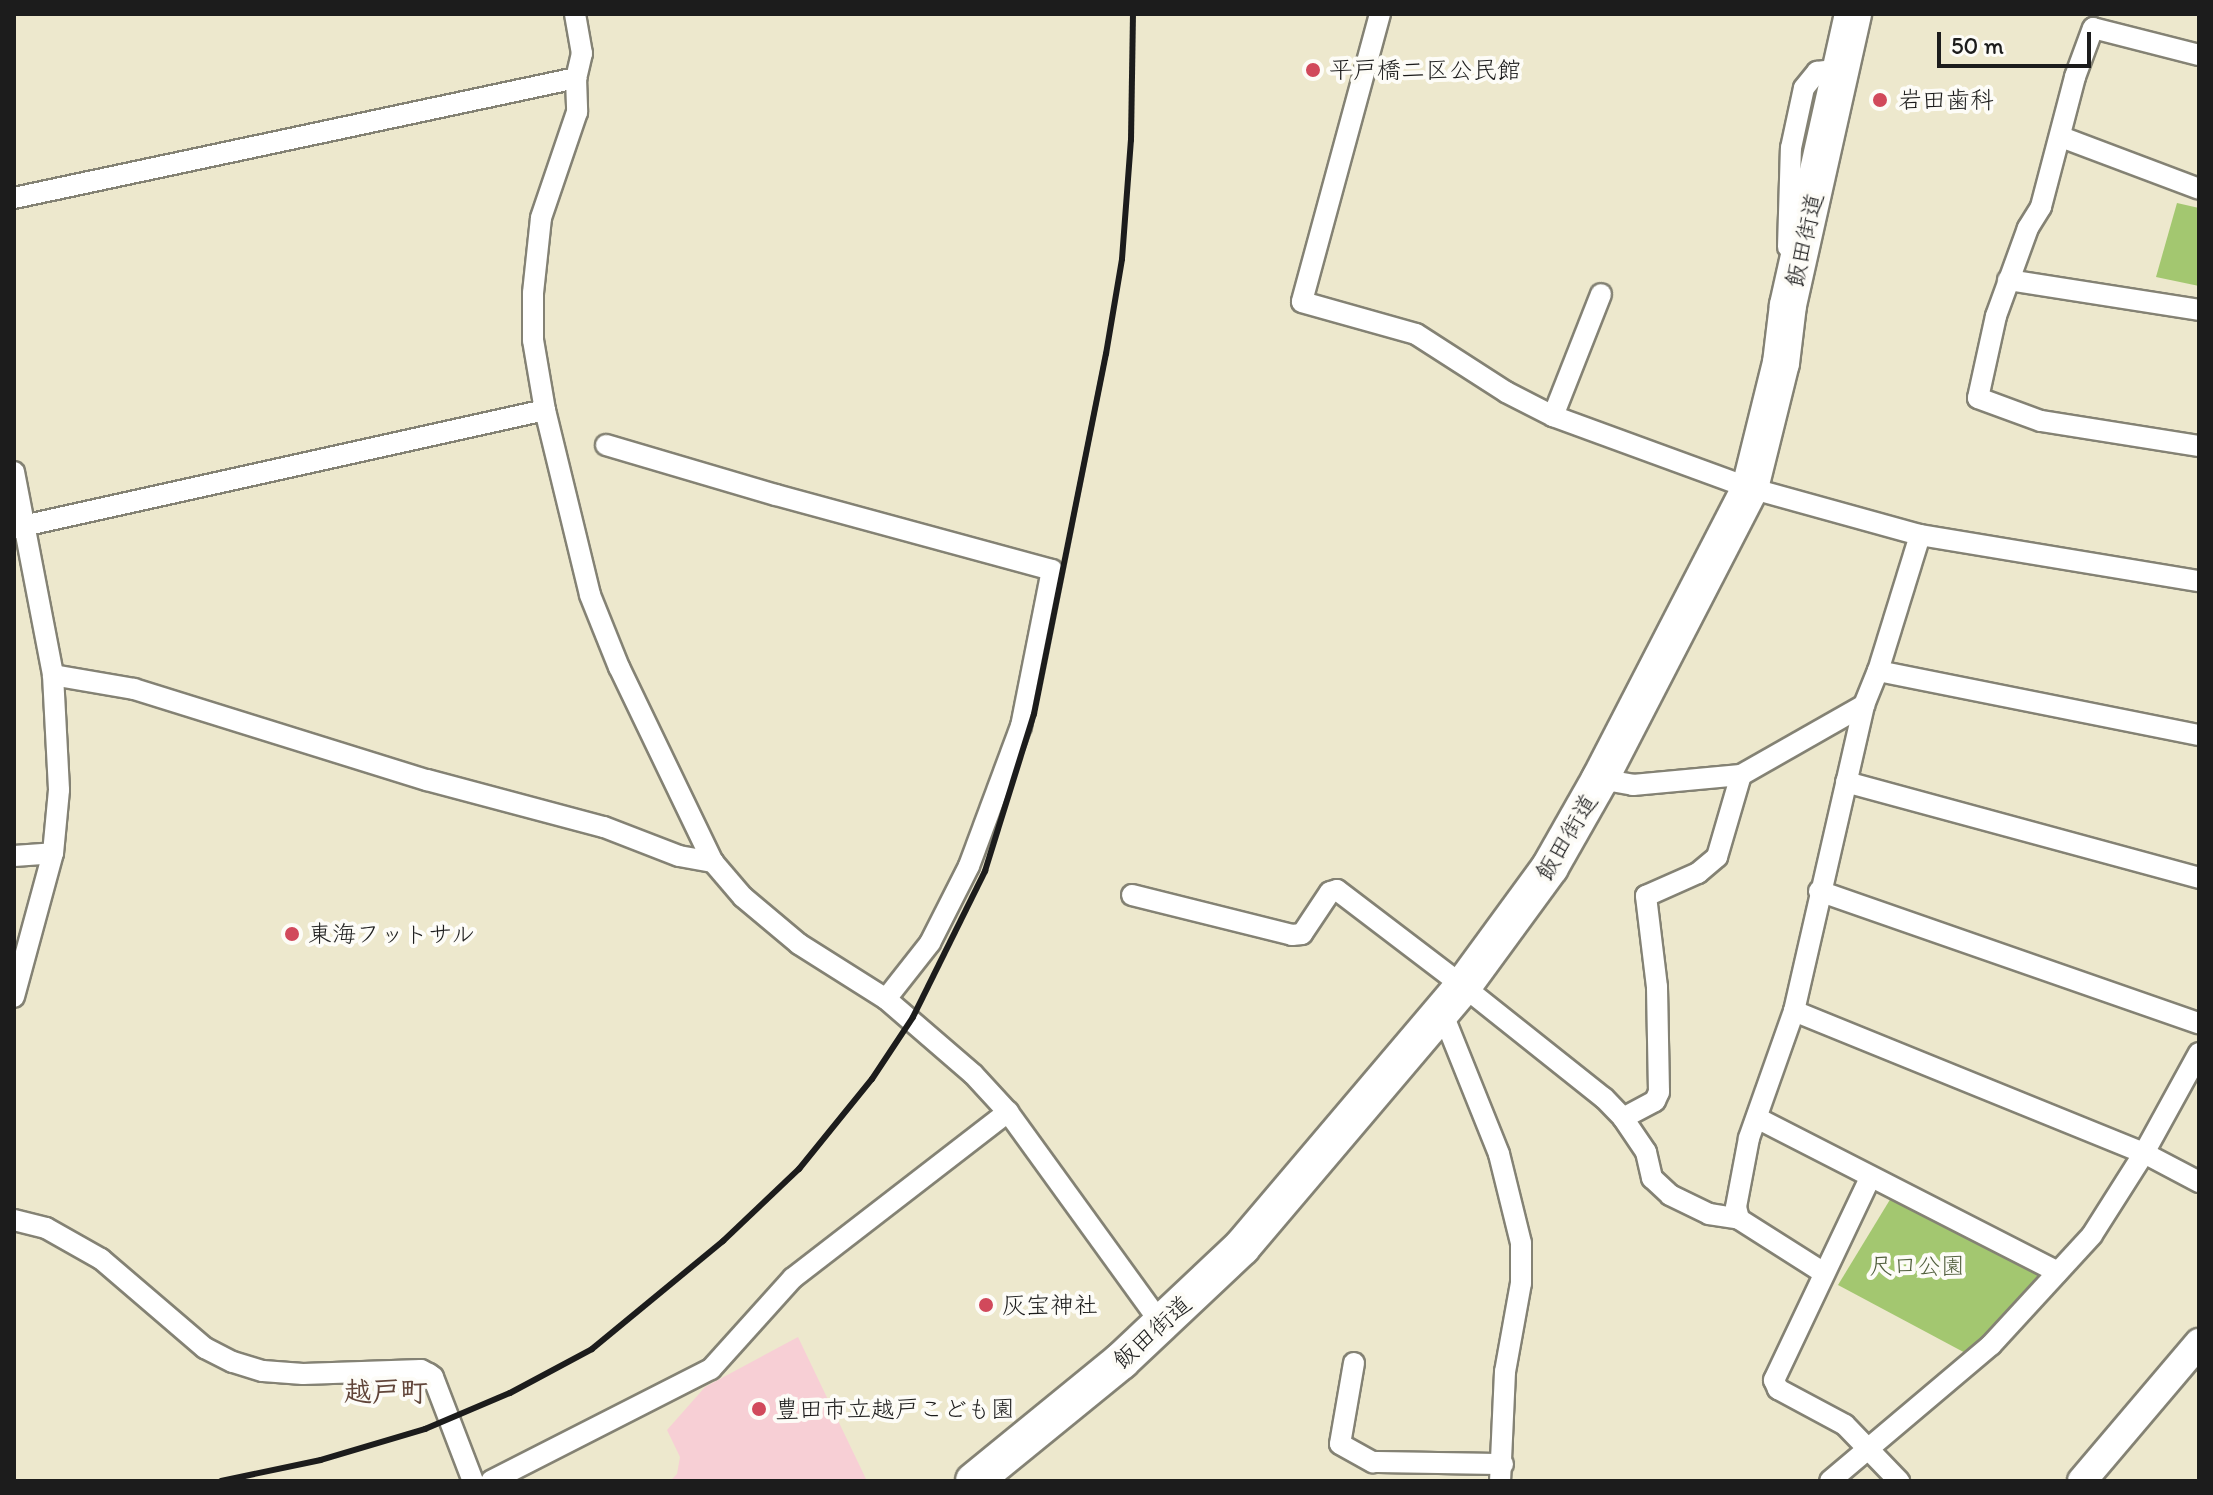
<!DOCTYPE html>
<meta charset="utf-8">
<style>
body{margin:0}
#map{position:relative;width:2213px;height:1495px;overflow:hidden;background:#ede8cd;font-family:Itim,"Klee One",sans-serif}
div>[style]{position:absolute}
.built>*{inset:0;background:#f7cfd5}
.green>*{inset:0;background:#a3c770}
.roads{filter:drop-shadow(2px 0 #848274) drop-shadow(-2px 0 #848274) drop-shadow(0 2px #848274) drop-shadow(0 -2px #848274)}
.street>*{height:20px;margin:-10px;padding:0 10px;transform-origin:10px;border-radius:10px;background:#fff}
.secondary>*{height:28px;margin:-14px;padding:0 14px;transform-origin:14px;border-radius:14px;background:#fff}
.highway>*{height:36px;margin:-18px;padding:0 18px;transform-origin:18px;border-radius:18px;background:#fff}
.rail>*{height:6px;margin:-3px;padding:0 3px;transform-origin:3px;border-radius:3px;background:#1c1c1c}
.dots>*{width:22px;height:22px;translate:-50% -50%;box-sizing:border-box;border:4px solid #fdfcf7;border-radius:50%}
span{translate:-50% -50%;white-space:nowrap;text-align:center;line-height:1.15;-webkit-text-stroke:8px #fdfcf7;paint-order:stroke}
.poi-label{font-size:24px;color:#1c1c1c}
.left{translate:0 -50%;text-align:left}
.street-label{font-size:24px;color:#1c1c1c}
.park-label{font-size:24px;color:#52603e}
.quarter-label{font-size:28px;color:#614539;font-weight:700}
.frame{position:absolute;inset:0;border:16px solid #1c1c1c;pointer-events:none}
.scale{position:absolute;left:1937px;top:32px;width:154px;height:36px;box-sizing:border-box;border:4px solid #1c1c1c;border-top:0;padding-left:10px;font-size:24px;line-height:28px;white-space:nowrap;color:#1c1c1c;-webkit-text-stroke:6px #fdfcf7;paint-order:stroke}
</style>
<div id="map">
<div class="built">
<div style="clip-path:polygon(798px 1337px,867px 1481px,670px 1481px,677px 1474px,680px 1457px,667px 1430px,705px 1387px)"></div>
</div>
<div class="green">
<div style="clip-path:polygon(2177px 203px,2199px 208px,2199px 286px,2156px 277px)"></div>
<div style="clip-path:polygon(1894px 1193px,2053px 1277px,1971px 1356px,1838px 1285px)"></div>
</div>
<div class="roads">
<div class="street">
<div style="left:575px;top:14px;width:40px;rotate:80deg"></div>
<div style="left:582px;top:53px;width:26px;rotate:103deg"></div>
<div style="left:576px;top:78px;width:34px;rotate:88deg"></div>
<div style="left:577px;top:112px;width:112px;rotate:108.8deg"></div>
<div style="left:541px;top:218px;width:75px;rotate:96.1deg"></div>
<div style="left:533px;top:293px;width:47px;rotate:90deg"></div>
<div style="left:533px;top:340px;width:71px;rotate:80.3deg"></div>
<div style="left:545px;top:410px;width:190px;rotate:76.3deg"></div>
<div style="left:590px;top:595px;width:78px;rotate:68.1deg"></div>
<div style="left:619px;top:667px;width:216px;rotate:64.3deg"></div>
<div style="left:713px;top:862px;width:46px;rotate:49.4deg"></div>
<div style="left:743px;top:897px;width:73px;rotate:40deg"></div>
<div style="left:799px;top:944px;width:103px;rotate:32.3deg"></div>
<div style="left:886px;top:999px;width:115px;rotate:40.8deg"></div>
<div style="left:973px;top:1074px;width:52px;rotate:47.4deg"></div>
<div style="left:1008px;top:1112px;width:263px;rotate:54.1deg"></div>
<div style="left:1380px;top:14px;width:298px;rotate:105.2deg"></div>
<div style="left:1302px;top:302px;width:118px;rotate:15.7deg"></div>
<div style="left:1416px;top:334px;width:107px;rotate:32.8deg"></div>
<div style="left:1506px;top:392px;width:53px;rotate:27.1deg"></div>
<div style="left:1553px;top:416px;width:210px;rotate:20.1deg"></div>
<div style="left:1750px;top:488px;width:176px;rotate:15.5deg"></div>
<div style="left:1920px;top:535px;width:283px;rotate:9.4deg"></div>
<div style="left:2199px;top:55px;width:109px;rotate:-165.7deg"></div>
<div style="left:2093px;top:28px;width:52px;rotate:110.2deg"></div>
<div style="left:2075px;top:77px;width:134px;rotate:104.7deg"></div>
<div style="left:2041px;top:207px;width:25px;rotate:122deg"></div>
<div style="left:2028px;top:228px;width:94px;rotate:110deg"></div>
<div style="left:1996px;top:316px;width:84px;rotate:102.4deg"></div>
<div style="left:1978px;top:398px;width:67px;rotate:20.1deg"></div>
<div style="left:2041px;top:421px;width:160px;rotate:9deg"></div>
<div style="left:2061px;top:137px;width:147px;rotate:20.6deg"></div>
<div style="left:14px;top:198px;width:575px;rotate:-12.05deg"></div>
<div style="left:1788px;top:247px;width:99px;rotate:-88.3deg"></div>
<div style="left:1791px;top:148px;width:61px;rotate:-77.8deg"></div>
<div style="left:1804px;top:88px;width:21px;rotate:-51deg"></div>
<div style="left:1817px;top:72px;width:26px;rotate:-7deg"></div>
<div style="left:2008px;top:280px;width:193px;rotate:8.9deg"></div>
<div style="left:1553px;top:416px;width:131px;rotate:-68.5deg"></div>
<div style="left:606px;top:445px;width:177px;rotate:16.4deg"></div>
<div style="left:776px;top:495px;width:286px;rotate:15.2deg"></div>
<div style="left:1052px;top:570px;width:159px;rotate:101.2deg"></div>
<div style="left:1021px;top:726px;width:149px;rotate:110.4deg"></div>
<div style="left:969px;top:866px;width:86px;rotate:116.9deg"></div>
<div style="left:930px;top:943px;width:71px;rotate:128.2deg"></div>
<div style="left:14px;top:472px;width:207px;rotate:79.1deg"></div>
<div style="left:53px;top:675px;width:115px;rotate:87deg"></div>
<div style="left:59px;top:790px;width:63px;rotate:95.4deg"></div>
<div style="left:53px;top:853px;width:149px;rotate:105.2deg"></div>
<div style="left:14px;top:528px;width:544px;rotate:-12.53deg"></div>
<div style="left:1878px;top:671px;width:327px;rotate:11.3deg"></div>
<div style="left:53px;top:675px;width:82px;rotate:9.8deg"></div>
<div style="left:134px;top:689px;width:307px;rotate:17.3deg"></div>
<div style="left:427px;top:780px;width:183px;rotate:14.9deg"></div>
<div style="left:604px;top:827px;width:80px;rotate:21.1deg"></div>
<div style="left:679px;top:856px;width:35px;rotate:10deg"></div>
<div style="left:1600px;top:779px;width:34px;rotate:10deg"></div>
<div style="left:1633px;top:785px;width:108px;rotate:-5.3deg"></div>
<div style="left:1846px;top:782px;width:366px;rotate:15.2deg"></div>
<div style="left:14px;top:856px;width:39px;rotate:-4deg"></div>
<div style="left:1819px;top:891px;width:402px;rotate:19.2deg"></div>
<div style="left:1132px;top:895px;width:165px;rotate:14deg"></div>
<div style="left:1292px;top:935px;width:10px;rotate:-6deg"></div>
<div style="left:1302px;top:934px;width:50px;rotate:-56.3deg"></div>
<div style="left:1330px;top:892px;width:7px;rotate:-16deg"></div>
<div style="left:1337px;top:890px;width:158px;rotate:37.3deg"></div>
<div style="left:1463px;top:986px;width:180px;rotate:38.5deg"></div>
<div style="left:1604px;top:1098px;width:28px;rotate:46deg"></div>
<div style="left:1623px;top:1118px;width:36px;rotate:-28deg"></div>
<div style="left:1655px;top:1101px;width:10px;rotate:-66deg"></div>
<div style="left:1659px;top:1092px;width:105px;rotate:-91.1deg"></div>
<div style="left:1657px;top:987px;width:92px;rotate:-96.9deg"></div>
<div style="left:1646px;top:896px;width:57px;rotate:-23.9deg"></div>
<div style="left:1698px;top:873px;width:25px;rotate:-40deg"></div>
<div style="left:1717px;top:857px;width:85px;rotate:-73.7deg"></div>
<div style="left:1741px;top:775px;width:142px;rotate:-29.6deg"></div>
<div style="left:1794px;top:1011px;width:378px;rotate:22.1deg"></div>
<div style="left:2144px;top:1153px;width:62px;rotate:27.8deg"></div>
<div style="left:1442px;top:1012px;width:153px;rotate:68.1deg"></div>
<div style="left:1499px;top:1154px;width:92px;rotate:76.1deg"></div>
<div style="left:1521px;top:1243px;width:40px;rotate:90deg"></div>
<div style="left:1521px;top:1283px;width:90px;rotate:100.2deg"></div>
<div style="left:1505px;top:1372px;width:109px;rotate:92.6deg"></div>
<div style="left:1623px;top:1118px;width:41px;rotate:55.9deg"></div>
<div style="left:1646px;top:1152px;width:27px;rotate:77deg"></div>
<div style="left:1652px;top:1178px;width:25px;rotate:43deg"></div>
<div style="left:1670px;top:1195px;width:43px;rotate:26deg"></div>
<div style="left:1709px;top:1214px;width:30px;rotate:9deg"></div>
<div style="left:1757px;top:1118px;width:338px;rotate:27.1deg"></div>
<div style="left:1870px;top:1178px;width:224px;rotate:115.4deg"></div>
<div style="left:1774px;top:1380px;width:10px;rotate:66deg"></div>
<div style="left:1778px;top:1389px;width:76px;rotate:28.2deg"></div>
<div style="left:1845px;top:1425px;width:78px;rotate:46deg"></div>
<div style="left:14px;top:1220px;width:33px;rotate:14deg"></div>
<div style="left:46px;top:1228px;width:63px;rotate:29.4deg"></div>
<div style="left:101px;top:1259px;width:137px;rotate:40.6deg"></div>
<div style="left:205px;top:1348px;width:31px;rotate:27deg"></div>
<div style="left:233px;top:1362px;width:31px;rotate:17deg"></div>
<div style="left:263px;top:1371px;width:40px;rotate:4.3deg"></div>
<div style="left:303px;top:1374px;width:118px;rotate:-1.9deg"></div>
<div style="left:421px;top:1370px;width:9px;rotate:27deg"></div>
<div style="left:429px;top:1374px;width:5px;rotate:37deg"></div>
<div style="left:433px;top:1377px;width:111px;rotate:69deg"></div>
<div style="left:1824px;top:1273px;width:101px;rotate:-147.6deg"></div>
<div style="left:1739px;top:1219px;width:12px;rotate:-104deg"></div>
<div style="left:1736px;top:1207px;width:70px;rotate:-79.3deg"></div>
<div style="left:1749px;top:1138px;width:135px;rotate:-70.5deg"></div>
<div style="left:1794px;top:1011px;width:314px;rotate:-77.1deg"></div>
<div style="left:1864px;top:705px;width:37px;rotate:-68deg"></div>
<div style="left:1878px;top:671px;width:142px;rotate:-72.8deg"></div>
<div style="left:1354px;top:1363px;width:82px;rotate:99.8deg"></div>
<div style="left:1340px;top:1444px;width:38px;rotate:29deg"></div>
<div style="left:1373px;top:1462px;width:130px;rotate:0.9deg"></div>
<div style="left:491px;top:1481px;width:247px;rotate:-27deg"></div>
<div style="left:711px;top:1369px;width:122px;rotate:-48deg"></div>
<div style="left:793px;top:1278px;width:272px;rotate:-37.7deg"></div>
<div style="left:1830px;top:1481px;width:211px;rotate:-40.2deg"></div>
<div style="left:1991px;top:1345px;width:149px;rotate:-47.4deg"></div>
<div style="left:2092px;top:1235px;width:97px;rotate:-57.6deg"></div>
<div style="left:2144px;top:1153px;width:114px;rotate:-61.2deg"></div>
</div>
<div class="secondary">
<div style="left:2082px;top:1481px;width:181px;rotate:-49.7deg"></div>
</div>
<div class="highway">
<div style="left:974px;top:1481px;width:190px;rotate:-39.2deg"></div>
<div style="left:1121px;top:1361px;width:166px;rotate:-43.3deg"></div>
<div style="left:1242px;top:1247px;width:342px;rotate:-49.7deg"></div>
<div style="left:1463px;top:986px;width:147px;rotate:-53.8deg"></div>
<div style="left:1550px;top:867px;width:101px;rotate:-60.4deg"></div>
<div style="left:1600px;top:779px;width:327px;rotate:-62.7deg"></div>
<div style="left:1750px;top:488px;width:129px;rotate:-76.1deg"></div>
<div style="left:1781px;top:363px;width:58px;rotate:-83.1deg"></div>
<div style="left:1788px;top:305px;width:298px;rotate:-77.4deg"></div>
</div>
</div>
<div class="rail">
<div style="left:221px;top:1481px;width:102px;rotate:-11.9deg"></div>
<div style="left:321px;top:1460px;width:109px;rotate:-16.6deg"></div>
<div style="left:425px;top:1429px;width:92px;rotate:-23deg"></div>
<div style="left:510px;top:1393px;width:93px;rotate:-28.2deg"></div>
<div style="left:592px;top:1349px;width:170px;rotate:-39.5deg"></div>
<div style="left:723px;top:1241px;width:105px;rotate:-43.5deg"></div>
<div style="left:799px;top:1169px;width:116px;rotate:-51deg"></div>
<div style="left:872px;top:1079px;width:74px;rotate:-56.5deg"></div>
<div style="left:913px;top:1017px;width:163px;rotate:-63.7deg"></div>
<div style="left:985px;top:871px;width:164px;rotate:-72.7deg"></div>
<div style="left:1034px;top:714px;width:367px;rotate:-78.7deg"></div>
<div style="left:1106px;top:354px;width:96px;rotate:-80.4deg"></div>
<div style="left:1122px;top:259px;width:119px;rotate:-85.7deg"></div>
<div style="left:1131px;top:140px;width:126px;rotate:-89.1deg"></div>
</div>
<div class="dots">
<div style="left:1313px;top:70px;background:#d1495b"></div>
<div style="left:1880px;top:100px;background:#d1495b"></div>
<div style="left:292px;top:934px;background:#d1495b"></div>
<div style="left:986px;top:1305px;background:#d1495b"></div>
<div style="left:759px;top:1409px;background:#d1495b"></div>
</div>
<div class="poi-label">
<span class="left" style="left:1329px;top:70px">平戸橋二区公民館</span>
<span class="left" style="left:1898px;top:100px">岩田歯科</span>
<span class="left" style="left:308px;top:934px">東海フットサル</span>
<span class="left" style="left:1002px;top:1305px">灰宝神社</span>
<span class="left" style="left:775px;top:1409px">豊田市立越戸こども園</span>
</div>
<div class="street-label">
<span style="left:1804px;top:240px;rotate:-77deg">飯田街道</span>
<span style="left:1566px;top:837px;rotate:-59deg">飯田街道</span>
<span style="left:1152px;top:1332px;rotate:-42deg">飯田街道</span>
</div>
<div class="park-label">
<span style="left:1917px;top:1266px">尺口公園</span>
</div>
<div class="quarter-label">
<span style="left:386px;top:1391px">越戸町</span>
</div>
<div class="frame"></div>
<div class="scale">50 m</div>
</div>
